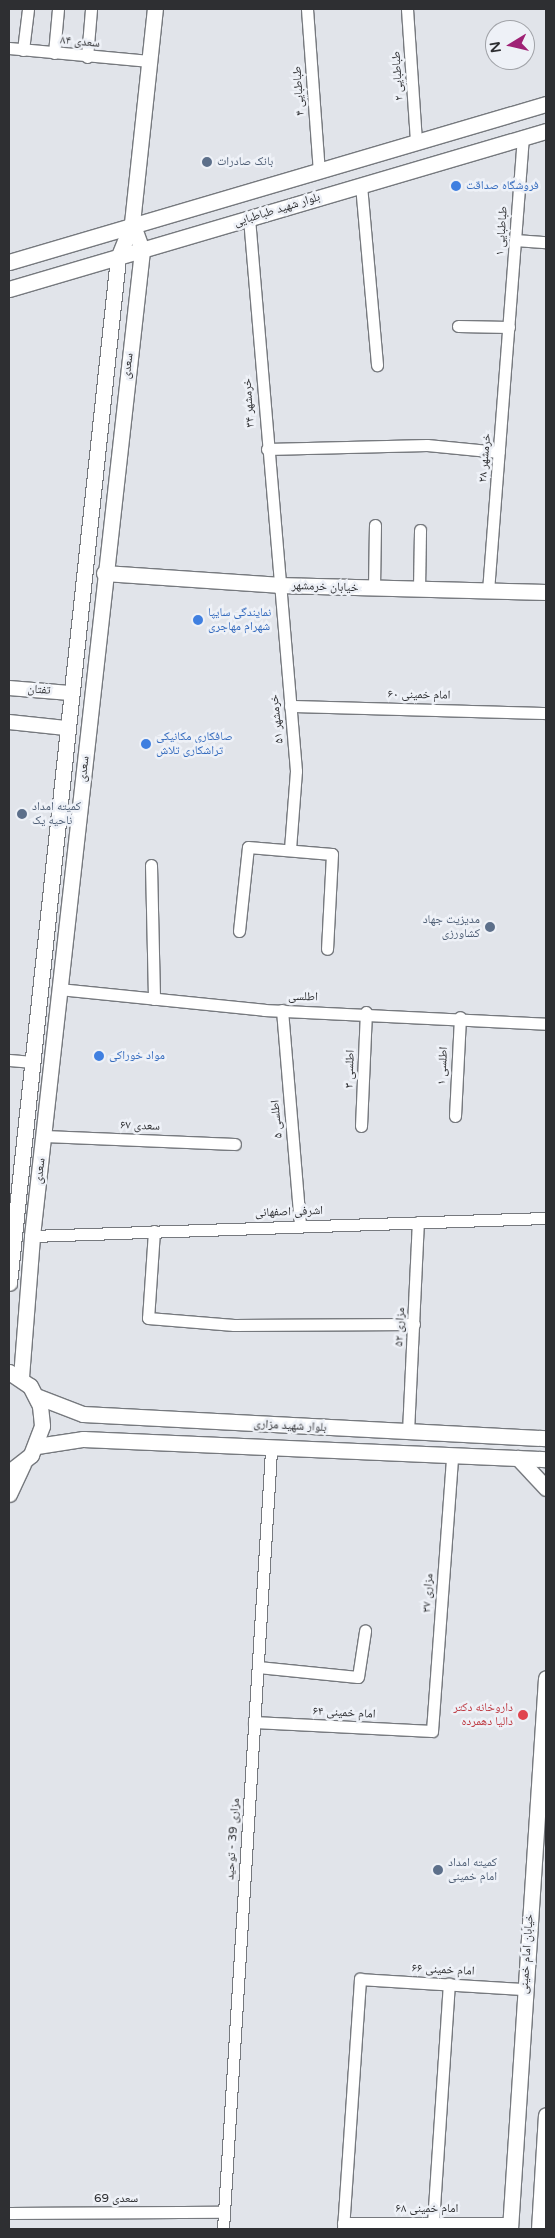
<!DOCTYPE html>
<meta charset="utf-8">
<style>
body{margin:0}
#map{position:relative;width:555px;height:2238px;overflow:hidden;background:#e1e4ea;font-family:"Varela Round","Noto Naskh Arabic",sans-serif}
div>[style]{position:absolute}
.roads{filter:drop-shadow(1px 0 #76797e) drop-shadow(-1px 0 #76797e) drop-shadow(0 1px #76797e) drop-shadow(0 -1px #76797e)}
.minor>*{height:11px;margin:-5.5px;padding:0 5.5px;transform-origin:5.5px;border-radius:5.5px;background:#fff}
.tertiary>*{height:14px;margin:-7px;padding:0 7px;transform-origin:7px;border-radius:7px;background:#fff}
.secondary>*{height:15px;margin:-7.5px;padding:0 7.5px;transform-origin:7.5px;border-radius:7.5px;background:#fff}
.dots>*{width:14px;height:14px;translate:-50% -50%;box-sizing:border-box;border:2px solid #eef1f7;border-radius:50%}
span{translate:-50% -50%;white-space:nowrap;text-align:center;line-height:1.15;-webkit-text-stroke:5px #eef1f7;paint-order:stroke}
.street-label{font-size:12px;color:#2e2f32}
.service-label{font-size:12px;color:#4e5e75}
.left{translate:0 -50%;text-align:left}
.right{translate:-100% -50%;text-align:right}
.shop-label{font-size:12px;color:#366cbe}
.health-label{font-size:12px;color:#be3a42}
.frame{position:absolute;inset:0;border:10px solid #2e2f32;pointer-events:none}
.north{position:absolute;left:485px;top:20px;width:50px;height:50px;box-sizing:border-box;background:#eef1f7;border:1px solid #a1a3a8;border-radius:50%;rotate:261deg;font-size:14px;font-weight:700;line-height:20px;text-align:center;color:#2e2f32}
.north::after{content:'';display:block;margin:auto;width:18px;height:22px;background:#9f2175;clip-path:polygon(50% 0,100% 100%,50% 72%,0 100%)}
</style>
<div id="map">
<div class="roads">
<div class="minor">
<div style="left:307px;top:9px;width:162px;rotate:85.8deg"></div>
<div style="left:407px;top:9px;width:132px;rotate:86.1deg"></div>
<div style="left:9px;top:48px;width:141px;rotate:5.3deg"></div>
<div style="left:23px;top:50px;width:41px;rotate:-83deg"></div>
<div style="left:54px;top:53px;width:44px;rotate:-84.8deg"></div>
<div style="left:87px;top:57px;width:48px;rotate:-85.2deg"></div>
<div style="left:361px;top:185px;width:181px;rotate:84.9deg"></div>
<div style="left:249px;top:218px;width:555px;rotate:85.14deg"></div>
<div style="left:296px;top:771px;width:78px;rotate:94.4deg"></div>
<div style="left:515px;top:240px;width:31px;rotate:4deg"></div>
<div style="left:458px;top:326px;width:51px;rotate:1.1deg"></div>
<div style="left:267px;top:449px;width:160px;rotate:-1.4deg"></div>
<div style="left:427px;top:445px;width:72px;rotate:5.6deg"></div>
<div style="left:374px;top:588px;width:63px;rotate:-89.1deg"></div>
<div style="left:419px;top:589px;width:59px;rotate:-89deg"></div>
<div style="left:488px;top:591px;width:456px;rotate:-85.6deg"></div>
<div style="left:290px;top:706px;width:256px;rotate:1.6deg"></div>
<div style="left:151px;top:865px;width:134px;rotate:88.7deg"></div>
<div style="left:239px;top:931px;width:84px;rotate:-83.9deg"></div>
<div style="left:248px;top:847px;width:84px;rotate:4.8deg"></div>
<div style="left:332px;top:854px;width:95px;rotate:93deg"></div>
<div style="left:59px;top:989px;width:206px;rotate:5.8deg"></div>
<div style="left:264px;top:1010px;width:282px;rotate:2.8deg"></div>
<div style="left:282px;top:1010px;width:216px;rotate:85.2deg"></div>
<div style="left:9px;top:1060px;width:24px;rotate:5deg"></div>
<div style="left:455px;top:1116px;width:99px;rotate:-87.1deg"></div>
<div style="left:361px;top:1126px;width:114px;rotate:-87.5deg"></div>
<div style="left:44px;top:1136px;width:191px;rotate:2.4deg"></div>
<div style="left:154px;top:1231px;width:87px;rotate:93.9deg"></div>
<div style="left:148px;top:1318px;width:86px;rotate:4.7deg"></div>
<div style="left:234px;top:1325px;width:180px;rotate:-0.3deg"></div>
<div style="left:32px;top:1236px;width:514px;rotate:-2.01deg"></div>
<div style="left:408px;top:1432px;width:210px;rotate:-87.3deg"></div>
<div style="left:258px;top:1667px;width:100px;rotate:5.7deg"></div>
<div style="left:358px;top:1677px;width:47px;rotate:-81.3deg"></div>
<div style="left:254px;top:1722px;width:178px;rotate:2.9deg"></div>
<div style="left:432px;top:1731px;width:276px;rotate:-85.8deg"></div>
<div style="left:9px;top:2213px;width:215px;rotate:-0.3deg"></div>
<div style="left:343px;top:2223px;width:167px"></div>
<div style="left:433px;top:2223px;width:240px;rotate:-86.2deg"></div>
<div style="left:223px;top:2229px;width:780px;rotate:-86.47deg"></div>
<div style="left:343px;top:2229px;width:251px;rotate:-86.1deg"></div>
<div style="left:360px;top:1979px;width:165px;rotate:3.5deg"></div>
</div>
<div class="tertiary">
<div style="left:9px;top:688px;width:61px;rotate:4.7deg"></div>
<div style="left:9px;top:722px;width:57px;rotate:6deg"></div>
</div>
<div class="secondary">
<div style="left:9px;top:262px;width:560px;rotate:-16.4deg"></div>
<div style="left:9px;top:289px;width:560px;rotate:-16.4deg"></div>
<div style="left:104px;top:573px;width:174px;rotate:3.9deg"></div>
<div style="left:278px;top:585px;width:268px;rotate:1.5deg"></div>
<div style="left:9px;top:1283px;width:1031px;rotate:-83.93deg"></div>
<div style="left:118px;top:258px;width:38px;rotate:-68deg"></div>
<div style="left:132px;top:223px;width:215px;rotate:-83.9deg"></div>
<div style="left:9px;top:1372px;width:25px;rotate:34deg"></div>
<div style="left:30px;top:1386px;width:22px;rotate:63deg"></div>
<div style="left:40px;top:1406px;width:20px;rotate:84deg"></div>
<div style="left:42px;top:1426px;width:31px;rotate:111deg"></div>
<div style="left:31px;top:1455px;width:28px;rotate:142deg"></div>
<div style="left:21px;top:1377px;width:141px;rotate:-85.5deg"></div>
<div style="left:32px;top:1236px;width:992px;rotate:-83.63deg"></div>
<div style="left:142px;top:250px;width:29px;rotate:-110deg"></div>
<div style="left:36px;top:1396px;width:50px;rotate:21deg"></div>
<div style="left:83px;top:1414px;width:464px;rotate:3deg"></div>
<div style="left:37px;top:1446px;width:47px;rotate:-8.7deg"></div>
<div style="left:83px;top:1439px;width:463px;rotate:2.5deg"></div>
<div style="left:518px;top:1458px;width:41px;rotate:47deg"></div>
<div style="left:9px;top:1494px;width:33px;rotate:-65deg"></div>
<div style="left:510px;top:2229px;width:552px;rotate:-86.26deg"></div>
<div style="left:539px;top:2229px;width:114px;rotate:-86.5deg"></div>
</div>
</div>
<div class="dots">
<div style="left:207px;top:162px;background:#5c6f8a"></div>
<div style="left:456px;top:186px;background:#3f7fe0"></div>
<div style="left:198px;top:620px;background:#3f7fe0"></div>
<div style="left:146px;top:744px;background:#3f7fe0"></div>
<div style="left:22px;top:814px;background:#5c6f8a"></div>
<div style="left:490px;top:927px;background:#5c6f8a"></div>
<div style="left:99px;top:1056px;background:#3f7fe0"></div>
<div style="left:523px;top:1715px;background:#e0444e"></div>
<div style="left:438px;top:1870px;background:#5c6f8a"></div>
</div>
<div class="street-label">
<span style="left:80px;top:42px;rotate:5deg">سعدی ۸۴</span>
<span style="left:398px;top:76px;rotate:-94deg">طباطبایی ۲</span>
<span style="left:299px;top:91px;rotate:-94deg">طباطبایی ۴</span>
<span style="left:277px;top:210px;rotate:-17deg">بلوار شهید طباطبایی</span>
<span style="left:502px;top:231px;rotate:-86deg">طباطبایی ۱</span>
<span style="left:128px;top:366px;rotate:-83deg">سعدی</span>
<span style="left:249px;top:403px;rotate:-94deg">خرمشهر ۳۴</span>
<span style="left:485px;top:458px;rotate:-85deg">خرمشهر ۲۸</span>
<span style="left:325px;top:587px;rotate:2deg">خیابان خرمشهر</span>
<span style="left:39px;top:690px;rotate:4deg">تفتان</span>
<span style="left:419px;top:695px;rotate:1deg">امام خمینی ۶۰</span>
<span style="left:277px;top:719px;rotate:-96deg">خرمشهر ۵۱</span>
<span style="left:84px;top:769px;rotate:-83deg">سعدی</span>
<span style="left:303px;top:997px;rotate:1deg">اطلسی</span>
<span style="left:443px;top:1066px;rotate:-87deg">اطلسی ۱</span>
<span style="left:350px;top:1069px;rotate:-88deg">اطلسی ۳</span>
<span style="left:277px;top:1119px;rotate:-95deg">اطلسی ۵</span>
<span style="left:140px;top:1126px;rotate:2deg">سعدی ۶۷</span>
<span style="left:40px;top:1171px;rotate:-83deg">سعدی</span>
<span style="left:289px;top:1212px;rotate:-2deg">اشرفی اصفهانی</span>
<span style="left:400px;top:1327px;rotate:-87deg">مزاری ۵۲</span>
<span style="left:290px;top:1426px;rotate:3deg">بلوار شهید مزاری</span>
<span style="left:428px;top:1593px;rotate:-86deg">مزاری ۳۷</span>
<span style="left:344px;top:1713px;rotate:3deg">امام خمینی ۶۴</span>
<span style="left:233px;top:1839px;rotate:-86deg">مزاری 39 - توحید</span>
<span style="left:527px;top:1954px;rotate:-86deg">خیابان امام خمینی</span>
<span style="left:443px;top:1970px;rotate:3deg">امام خمینی ۶۶</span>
<span style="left:116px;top:2199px">سعدی 69</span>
<span style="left:427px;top:2209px">امام خمینی ۶۸</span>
</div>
<div class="service-label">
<span class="left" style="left:217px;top:162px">بانک صادرات</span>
<span class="left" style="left:32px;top:814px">کمیته امداد<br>ناحیه یک</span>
<span class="right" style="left:480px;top:927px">مدیزیت جهاد<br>کشاورزی</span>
<span class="left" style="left:448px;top:1870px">کمیته امداد<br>امام خمینی</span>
</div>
<div class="shop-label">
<span class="left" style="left:466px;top:186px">فروشگاه صداقت</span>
<span class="left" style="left:208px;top:620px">نمایندگی سایپا<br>شهرام مهاجری</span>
<span class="left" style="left:156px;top:744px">صافکاری مکانیکی<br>تراشکاری تلاش</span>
<span class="left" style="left:109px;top:1056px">مواد خوراکی</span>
</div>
<div class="health-label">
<span class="right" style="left:513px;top:1715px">داروخانه دکتر<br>دالیا دهمرده</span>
</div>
<div class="frame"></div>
<div class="north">N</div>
</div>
